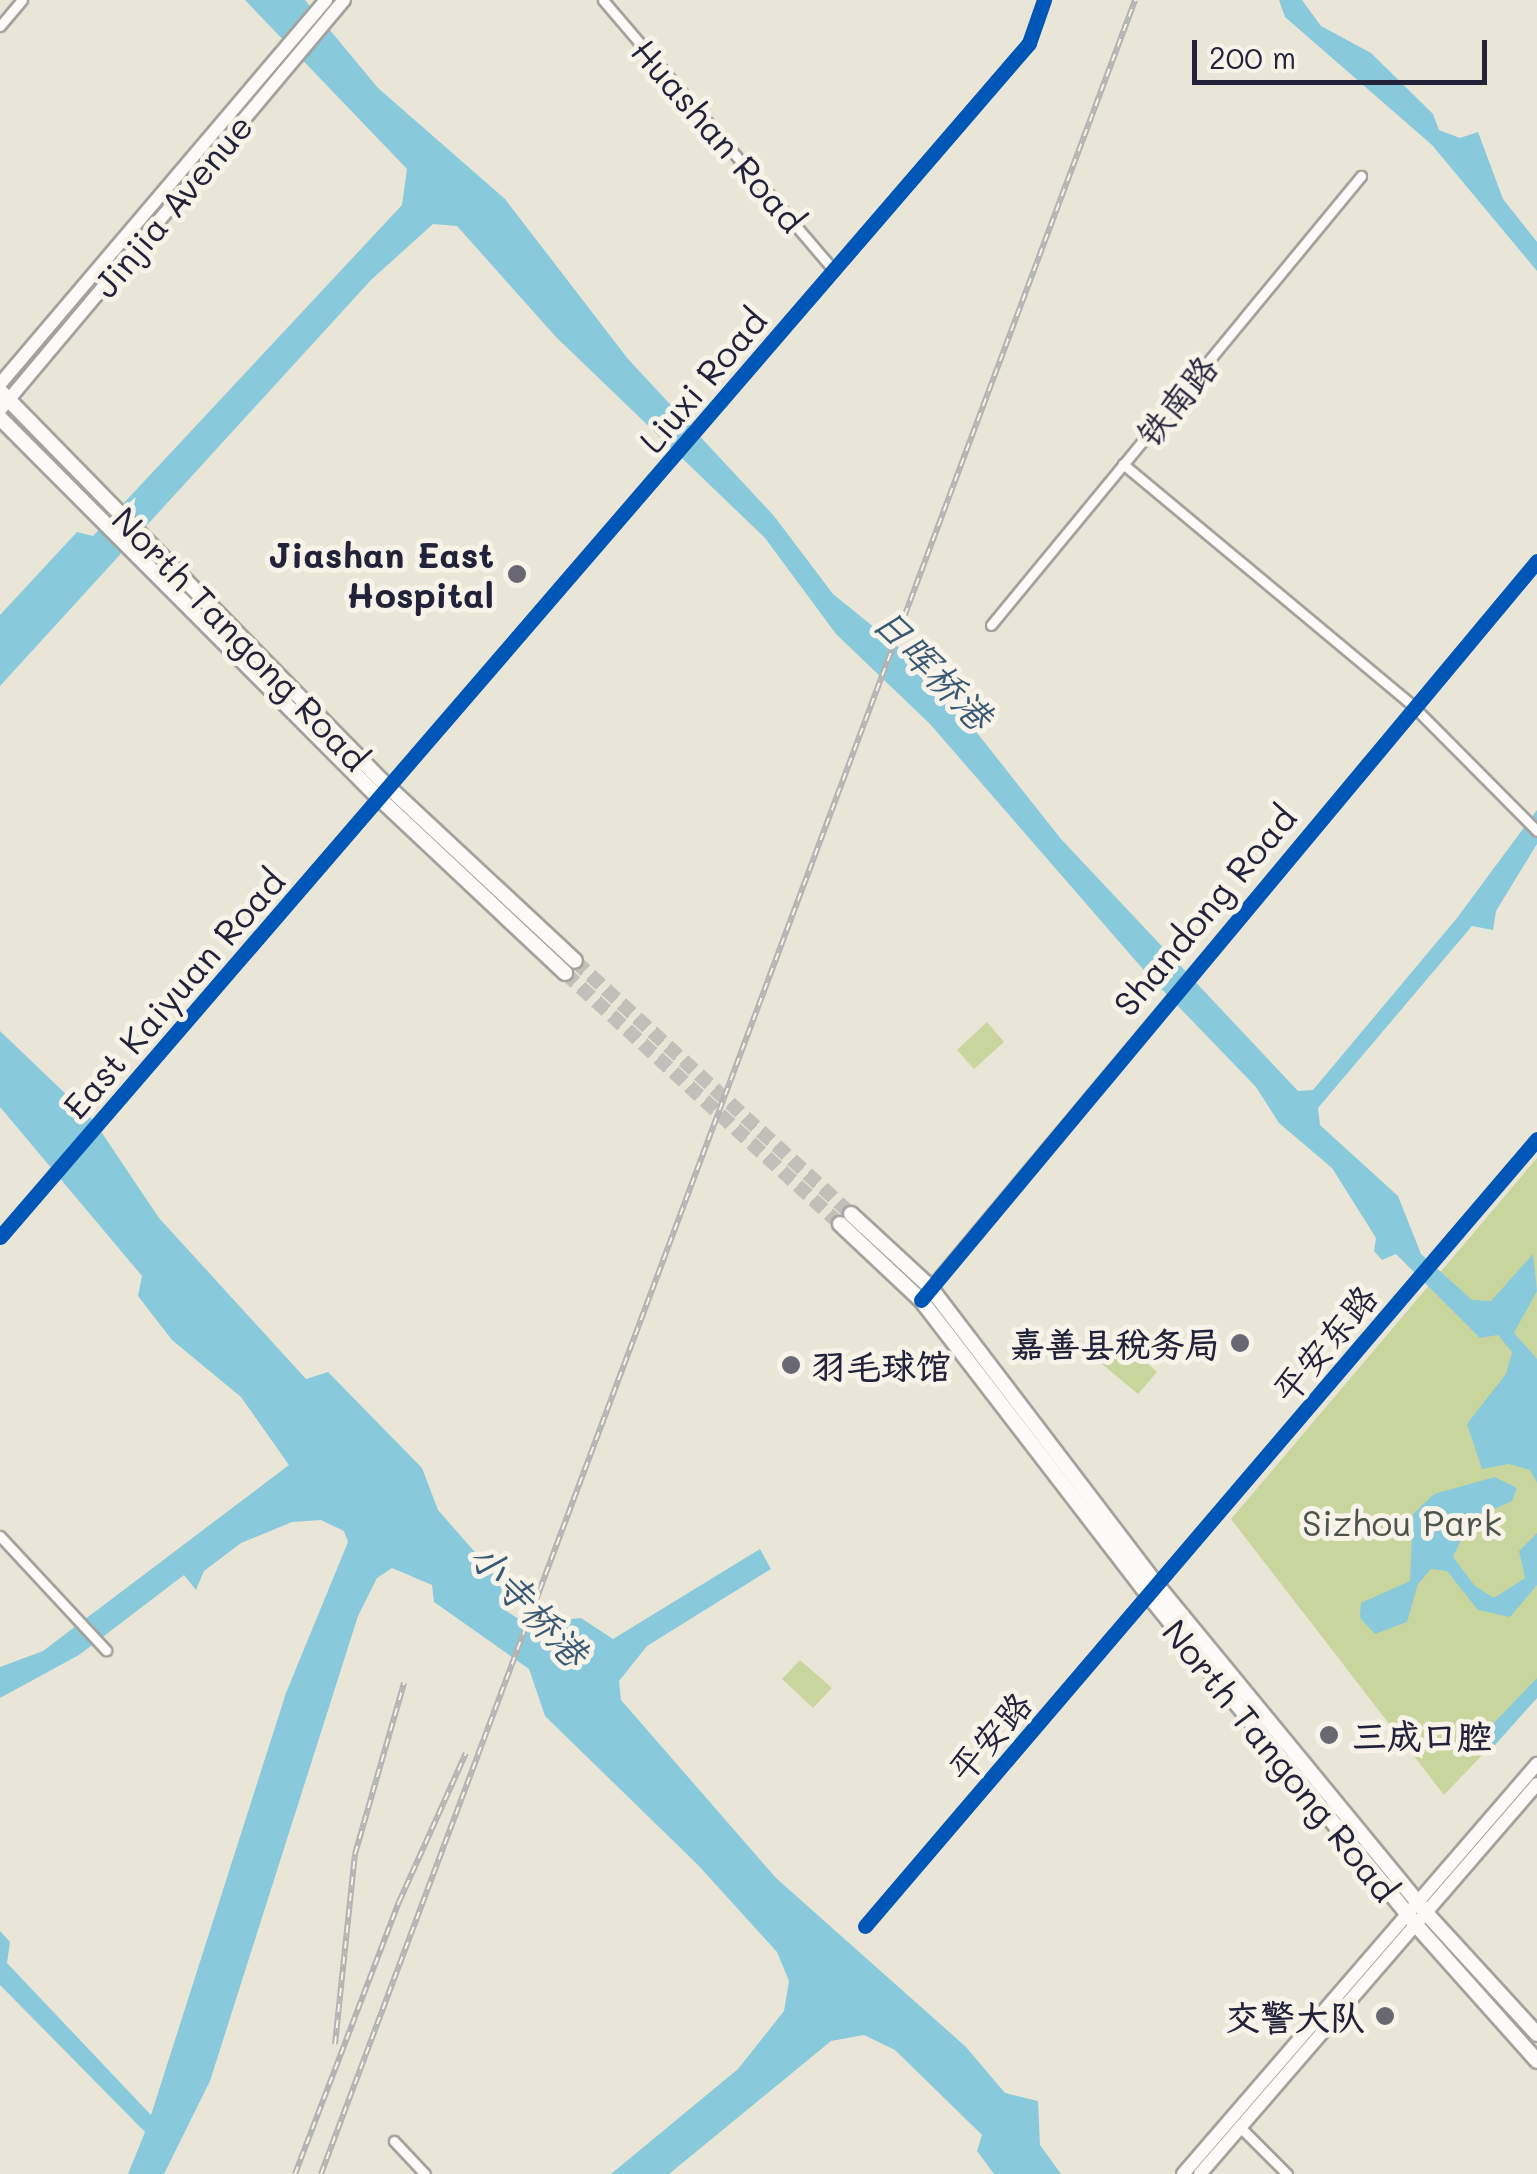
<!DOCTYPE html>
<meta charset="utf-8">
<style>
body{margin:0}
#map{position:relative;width:1537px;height:2174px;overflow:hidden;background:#e9e6d8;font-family:Mali,"LXGW WenKai TC",sans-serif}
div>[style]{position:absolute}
.green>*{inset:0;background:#c8d69e}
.water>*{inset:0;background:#89c9dc}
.primary-tunnel>*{height:14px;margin-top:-7px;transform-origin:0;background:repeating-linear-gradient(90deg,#c1bfb9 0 14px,transparent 0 21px)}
.roads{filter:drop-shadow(2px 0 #a4a29d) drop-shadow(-2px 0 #a4a29d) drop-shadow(0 2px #a4a29d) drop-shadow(0 -2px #a4a29d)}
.street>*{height:9px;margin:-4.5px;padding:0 4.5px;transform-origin:4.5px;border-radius:4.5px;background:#fcfbf9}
.secondary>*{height:12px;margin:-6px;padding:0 6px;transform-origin:6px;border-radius:6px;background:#fcfbf9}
.primary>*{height:14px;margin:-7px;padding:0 7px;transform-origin:7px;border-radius:7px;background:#fcfbf9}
.rail>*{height:6px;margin-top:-3px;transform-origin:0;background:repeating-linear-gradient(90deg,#f7f3e8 0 8px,#b3b3b4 0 16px);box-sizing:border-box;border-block:2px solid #b3b3b4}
.cycleway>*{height:15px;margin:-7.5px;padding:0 7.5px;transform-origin:7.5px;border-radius:7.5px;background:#0057b8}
.dots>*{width:28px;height:28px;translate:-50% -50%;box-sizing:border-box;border:5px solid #f7f3e8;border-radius:50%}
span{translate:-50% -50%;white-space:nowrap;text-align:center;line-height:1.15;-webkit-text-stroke:10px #f7f3e8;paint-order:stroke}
.street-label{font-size:35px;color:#22223b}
.poi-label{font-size:35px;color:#22223b;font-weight:700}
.right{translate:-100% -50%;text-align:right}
.left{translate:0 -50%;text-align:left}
.park-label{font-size:35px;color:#4c544b}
.water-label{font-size:38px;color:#385874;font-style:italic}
.scale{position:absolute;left:1192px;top:40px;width:295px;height:45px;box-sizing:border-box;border:5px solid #22223b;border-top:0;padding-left:12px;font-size:30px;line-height:35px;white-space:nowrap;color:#22223b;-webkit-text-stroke:8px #f7f3e8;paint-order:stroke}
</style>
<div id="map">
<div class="green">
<div style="clip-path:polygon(987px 1022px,1004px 1042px,974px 1069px,957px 1050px)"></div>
<div style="clip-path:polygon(1537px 1158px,1537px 1698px,1444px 1795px,1231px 1519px)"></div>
<div style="clip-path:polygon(1122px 1341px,1157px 1372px,1138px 1394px,1102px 1364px)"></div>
<div style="clip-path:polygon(800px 1660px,832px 1688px,813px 1708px,782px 1679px)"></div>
</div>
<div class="water">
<div style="clip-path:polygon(245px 0,305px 0,378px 88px,505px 199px,628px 359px,774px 516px,833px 594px,928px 671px,1061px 839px,1298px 1091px,1313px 1090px,1457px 918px,1537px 810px,1537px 844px,1496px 911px,1493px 930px,1472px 926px,1318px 1108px,1320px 1125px,1398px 1196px,1421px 1254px,1472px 1300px,1491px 1301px,1533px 1254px,1537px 1291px,1514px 1333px,1537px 1359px,1537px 1483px,1530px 1470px,1509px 1464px,1482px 1469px,1467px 1424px,1506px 1374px,1512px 1352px,1498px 1335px,1480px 1338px,1396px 1254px,1382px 1260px,1374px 1251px,1376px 1238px,1332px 1168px,1279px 1123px,1256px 1087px,1148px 975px,930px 724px,836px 634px,765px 538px,556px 337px,457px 226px,433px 224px,371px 280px,0 686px,0 615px,77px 532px,93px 536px,402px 205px,407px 169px)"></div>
<div style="clip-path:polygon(1279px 0,1302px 0,1321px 26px,1371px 53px,1433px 114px,1439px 130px,1460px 138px,1478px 132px,1503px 199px,1537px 242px,1537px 271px,1432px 145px,1285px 17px)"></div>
<div style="clip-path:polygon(0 1031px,94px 1121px,159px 1218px,306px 1379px,328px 1372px,422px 1468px,438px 1510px,502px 1583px,502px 1608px,534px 1629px,536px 1623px,581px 1618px,613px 1639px,760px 1549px,771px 1569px,647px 1646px,619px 1681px,621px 1700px,776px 1878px,966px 2047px,1005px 2093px,1038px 2101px,1040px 2145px,1061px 2174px,994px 2174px,977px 2151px,982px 2135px,895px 2050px,864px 2035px,831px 2041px,669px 2174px,611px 2174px,738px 2069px,784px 2011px,789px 1981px,777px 1952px,698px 1865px,545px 1716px,529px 1669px,434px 1602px,432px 1585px,392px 1568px,377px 1578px,358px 1616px,210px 2081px,164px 2174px,128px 2174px,145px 2132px,0 1985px,0 1931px,10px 1942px,7px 1963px,151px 2115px,286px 1693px,348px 1542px,344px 1531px,321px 1520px,292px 1522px,241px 1543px,204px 1571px,196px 1590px,184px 1575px,79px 1655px,0 1698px,0 1667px,43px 1651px,289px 1465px,241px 1397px,172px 1340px,138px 1296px,142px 1276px,0 1107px)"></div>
<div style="clip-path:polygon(1495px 1477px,1517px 1488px,1512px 1501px,1470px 1520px,1453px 1557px,1475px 1586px,1494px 1598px,1525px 1578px,1519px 1551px,1537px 1533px,1537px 1585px,1510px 1617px,1478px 1610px,1447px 1571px,1431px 1569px,1418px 1584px,1407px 1622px,1375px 1634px,1360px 1618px,1361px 1603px,1410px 1581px,1413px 1514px,1434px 1494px)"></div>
<div style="clip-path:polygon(1537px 1678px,1537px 1698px,1495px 1745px,1481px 1749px,1490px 1727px)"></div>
</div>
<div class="primary-tunnel">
<div style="left:575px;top:961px;width:374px;rotate:42.5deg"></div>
<div style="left:565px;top:973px;width:372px;rotate:42.4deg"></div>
</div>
<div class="roads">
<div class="street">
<div style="left:603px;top:0;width:355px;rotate:49.5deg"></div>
<div style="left:0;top:26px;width:34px;rotate:-50deg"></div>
<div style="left:1123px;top:464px;width:378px;rotate:39.8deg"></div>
<div style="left:1413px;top:706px;width:176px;rotate:45.2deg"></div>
<div style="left:991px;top:625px;width:582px;rotate:-50.51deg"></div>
<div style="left:0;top:1237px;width:1576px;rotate:-49.24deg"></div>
<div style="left:1029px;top:43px;width:46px;rotate:-70.8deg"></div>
<div style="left:928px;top:1290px;width:950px;rotate:-50.12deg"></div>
<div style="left:0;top:1536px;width:156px;rotate:47.1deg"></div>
<div style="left:865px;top:1926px;width:1035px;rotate:-49.51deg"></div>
<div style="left:1239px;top:2126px;width:68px;rotate:45deg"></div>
<div style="left:394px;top:2141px;width:45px;rotate:46.8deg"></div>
</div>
<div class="secondary">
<div style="left:0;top:384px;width:504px;rotate:-49.67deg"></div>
<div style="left:0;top:410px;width:535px;rotate:-50deg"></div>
<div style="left:1183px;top:2174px;width:542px;rotate:-49.19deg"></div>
<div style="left:1200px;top:2174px;width:515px;rotate:-49.17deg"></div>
</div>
<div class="primary">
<div style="left:0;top:391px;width:545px;rotate:45.6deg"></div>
<div style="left:381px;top:780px;width:265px;rotate:43deg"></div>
<div style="left:0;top:418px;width:538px;rotate:45.08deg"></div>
<div style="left:380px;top:799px;width:254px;rotate:43.2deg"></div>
<div style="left:851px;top:1214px;width:108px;rotate:42.7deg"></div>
<div style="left:930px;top:1287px;width:375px;rotate:52.7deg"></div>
<div style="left:1157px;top:1585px;width:424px;rotate:50.6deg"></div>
<div style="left:1426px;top:1913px;width:164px;rotate:47.5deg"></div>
<div style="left:840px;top:1224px;width:111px;rotate:43.2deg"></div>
<div style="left:921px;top:1300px;width:374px;rotate:52.4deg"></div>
<div style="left:1149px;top:1596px;width:424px;rotate:50.9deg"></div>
<div style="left:1416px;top:1925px;width:182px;rotate:48.3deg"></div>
</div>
</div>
<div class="rail">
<div style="left:335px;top:2044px;width:191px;rotate:-84deg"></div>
<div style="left:355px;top:1854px;width:178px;rotate:-74deg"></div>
<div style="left:295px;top:2174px;width:291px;rotate:-69.1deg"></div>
<div style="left:399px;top:1902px;width:163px;rotate:-65.8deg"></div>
<div style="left:321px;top:2174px;width:2321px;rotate:-69.47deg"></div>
</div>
<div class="cycleway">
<div style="left:0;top:1237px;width:1576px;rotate:-49.24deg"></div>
<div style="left:1029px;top:43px;width:46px;rotate:-70.8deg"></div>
<div style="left:921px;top:1300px;width:962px;rotate:-50.19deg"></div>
<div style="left:865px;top:1926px;width:1035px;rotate:-49.51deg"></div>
</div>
<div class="dots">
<div style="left:517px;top:574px;background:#686772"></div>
<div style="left:1240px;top:1343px;background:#686772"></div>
<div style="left:791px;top:1365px;background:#686772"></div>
<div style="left:1329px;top:1735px;background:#686772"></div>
<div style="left:1385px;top:2016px;background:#686772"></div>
</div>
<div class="street-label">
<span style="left:719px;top:135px;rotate:49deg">Huashan Road</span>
<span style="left:172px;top:205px;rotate:-50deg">Jinjia Avenue</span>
<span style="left:702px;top:380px;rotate:-50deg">Liuxi Road</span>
<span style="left:1176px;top:400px;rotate:-51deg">铁南路</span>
<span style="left:241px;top:638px;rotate:46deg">North Tangong Road</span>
<span style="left:1204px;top:910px;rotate:-50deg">Shandong Road</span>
<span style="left:173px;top:993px;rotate:-49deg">East Kaiyuan Road</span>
<span style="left:1324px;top:1343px;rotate:-50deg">平安东路</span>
<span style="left:989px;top:1736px;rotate:-49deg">平安路</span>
<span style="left:1281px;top:1760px;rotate:51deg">North Tangong Road</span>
</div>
<div class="poi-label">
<span class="right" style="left:494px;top:574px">Jiashan East<br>Hospital</span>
<span class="right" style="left:1220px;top:1343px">嘉善县税务局</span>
<span class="left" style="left:811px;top:1365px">羽毛球馆</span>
<span class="left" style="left:1352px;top:1735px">三成口腔</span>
<span class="right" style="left:1365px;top:2016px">交警大队</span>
</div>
<div class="park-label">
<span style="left:1402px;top:1522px">Sizhou Park</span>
</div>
<div class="water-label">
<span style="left:933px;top:668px;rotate:46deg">日晖桥港</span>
<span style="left:529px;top:1604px;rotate:47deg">小寺桥港</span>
</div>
<div class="scale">200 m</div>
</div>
